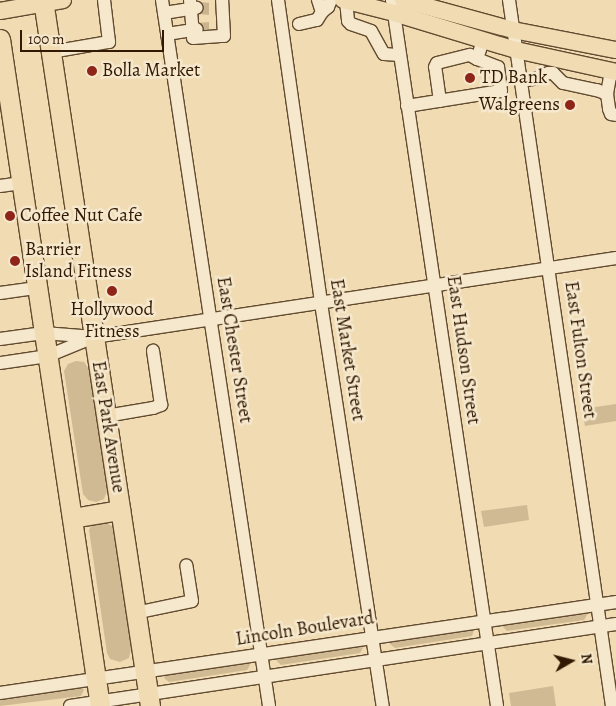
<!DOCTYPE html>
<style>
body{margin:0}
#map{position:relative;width:616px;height:706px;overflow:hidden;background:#f0dbb2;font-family:Alegreya,serif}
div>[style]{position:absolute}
.green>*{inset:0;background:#d0ba94}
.minor-tunnel>*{height:12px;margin-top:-6px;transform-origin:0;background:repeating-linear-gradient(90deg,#cab48f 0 12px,transparent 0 18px)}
.roads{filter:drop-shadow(1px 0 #624a2f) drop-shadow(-1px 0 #624a2f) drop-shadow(0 1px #624a2f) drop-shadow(0 -1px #624a2f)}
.minor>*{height:12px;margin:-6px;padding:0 6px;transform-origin:6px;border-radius:6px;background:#f5e8cd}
.major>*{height:16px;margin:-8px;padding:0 8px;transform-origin:8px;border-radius:8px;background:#f0dbb2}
.highway>*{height:19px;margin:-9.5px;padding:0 9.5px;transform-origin:9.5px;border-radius:9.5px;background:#f0dbb2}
.dots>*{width:14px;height:14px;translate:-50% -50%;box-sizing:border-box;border:2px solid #f5e8cd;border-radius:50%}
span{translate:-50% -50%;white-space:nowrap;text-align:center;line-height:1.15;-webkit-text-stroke:5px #f5e8cd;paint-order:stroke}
.poi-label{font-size:19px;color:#321903}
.left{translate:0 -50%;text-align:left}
.right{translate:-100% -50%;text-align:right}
.street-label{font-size:19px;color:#321903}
.north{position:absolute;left:546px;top:636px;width:50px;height:50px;-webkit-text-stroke:4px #f5e8cd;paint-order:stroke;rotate:82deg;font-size:14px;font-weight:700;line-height:20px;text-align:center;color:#321903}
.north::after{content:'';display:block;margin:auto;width:18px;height:22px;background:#321903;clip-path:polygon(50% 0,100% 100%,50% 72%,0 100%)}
.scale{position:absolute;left:20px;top:30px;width:144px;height:22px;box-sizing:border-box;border:2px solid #321903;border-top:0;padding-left:6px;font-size:15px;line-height:18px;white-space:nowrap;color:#321903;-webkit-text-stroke:4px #f5e8cd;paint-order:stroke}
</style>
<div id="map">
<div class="green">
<div style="clip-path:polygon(76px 361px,84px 362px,89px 369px,107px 491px,104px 499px,96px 502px,88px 500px,83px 494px,64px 371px,68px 364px)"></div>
<div style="clip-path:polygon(616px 404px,616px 421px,585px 426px,582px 409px)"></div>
<div style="clip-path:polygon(527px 505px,529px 520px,484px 527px,481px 511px)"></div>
<div style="clip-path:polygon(101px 519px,113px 527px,131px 648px,129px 658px,120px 662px,110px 659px,107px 653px,89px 530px,92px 523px)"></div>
<div style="clip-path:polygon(585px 612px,587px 615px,584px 620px,507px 631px,502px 626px,503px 622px)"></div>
<div style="clip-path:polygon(472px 627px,474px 630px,472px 636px,395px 648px,390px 644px,390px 640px)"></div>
<div style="clip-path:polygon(361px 645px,363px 648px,360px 653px,281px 665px,277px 661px,278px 657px)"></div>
<div style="clip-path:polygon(248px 662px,250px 665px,247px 670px,169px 682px,164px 678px,165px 674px)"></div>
<div style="clip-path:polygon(553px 686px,556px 706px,511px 706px,509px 693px)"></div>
<div style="clip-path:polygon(82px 687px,84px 690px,81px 696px,0 706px,0 699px)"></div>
</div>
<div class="minor-tunnel">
<div style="left:197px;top:8px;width:14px;rotate:4deg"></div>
<div style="left:197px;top:29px;width:13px;rotate:-4deg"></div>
</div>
<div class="roads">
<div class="minor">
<div style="left:162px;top:0;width:714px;rotate:81.38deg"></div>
<div style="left:190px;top:0;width:38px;rotate:85deg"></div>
<div style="left:193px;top:38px;width:31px;rotate:-4deg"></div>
<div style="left:224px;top:36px;width:36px;rotate:-93deg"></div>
<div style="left:278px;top:0;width:306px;rotate:81.9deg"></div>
<div style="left:321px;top:303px;width:408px;rotate:81.3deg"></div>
<div style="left:318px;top:0;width:13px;rotate:72deg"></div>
<div style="left:322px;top:12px;width:8px;rotate:-40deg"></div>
<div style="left:328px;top:7px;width:8px;rotate:-67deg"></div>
<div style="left:392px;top:0;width:714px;rotate:81.54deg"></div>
<div style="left:509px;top:0;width:713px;rotate:81.7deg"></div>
<div style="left:346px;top:1px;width:20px;rotate:84deg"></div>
<div style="left:348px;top:21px;width:4px;rotate:45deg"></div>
<div style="left:351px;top:24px;width:21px;rotate:19deg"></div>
<div style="left:371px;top:31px;width:26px;rotate:61deg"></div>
<div style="left:384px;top:54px;width:16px;rotate:4deg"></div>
<div style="left:164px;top:13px;width:33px;rotate:-9deg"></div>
<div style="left:299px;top:24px;width:18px;rotate:-13deg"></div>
<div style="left:317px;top:20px;width:9px;rotate:-58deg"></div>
<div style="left:167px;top:34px;width:30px;rotate:-9deg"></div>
<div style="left:51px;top:52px;width:59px;rotate:-9.8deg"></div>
<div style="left:109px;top:42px;width:42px;rotate:-96.8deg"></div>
<div style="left:611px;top:71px;width:23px;rotate:100deg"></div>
<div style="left:607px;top:94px;width:15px;rotate:82deg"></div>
<div style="left:609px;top:109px;width:5px;rotate:68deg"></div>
<div style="left:611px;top:114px;width:5px;rotate:11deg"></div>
<div style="left:521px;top:81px;width:18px;rotate:-9deg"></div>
<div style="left:539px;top:78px;width:10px;rotate:-29deg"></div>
<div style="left:548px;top:73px;width:5px"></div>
<div style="left:553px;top:73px;width:14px;rotate:45deg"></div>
<div style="left:563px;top:83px;width:35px;rotate:12deg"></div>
<div style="left:597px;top:90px;width:11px;rotate:22deg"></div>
<div style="left:440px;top:101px;width:34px;rotate:-98deg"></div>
<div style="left:435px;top:67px;width:4px;rotate:-63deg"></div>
<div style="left:437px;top:63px;width:34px;rotate:-14deg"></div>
<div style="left:470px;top:55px;width:8px;rotate:30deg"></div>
<div style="left:407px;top:106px;width:95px;rotate:-9.1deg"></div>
<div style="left:501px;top:91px;width:24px;rotate:-97deg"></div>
<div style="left:498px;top:67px;width:22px;rotate:-159deg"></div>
<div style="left:477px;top:59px;width:20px;rotate:-72deg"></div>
<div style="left:0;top:186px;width:22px;rotate:-8deg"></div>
<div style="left:0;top:293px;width:37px;rotate:-8deg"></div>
<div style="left:94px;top:337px;width:528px;rotate:-8.61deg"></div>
<div style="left:0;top:339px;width:44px;rotate:-7.8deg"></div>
<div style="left:44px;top:333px;width:50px;rotate:4.6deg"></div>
<div style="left:94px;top:337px;width:50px;rotate:157.6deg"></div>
<div style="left:48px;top:356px;width:49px;rotate:171.7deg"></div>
<div style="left:106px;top:416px;width:48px;rotate:-9.7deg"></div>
<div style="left:153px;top:408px;width:9px;rotate:-21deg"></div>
<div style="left:161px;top:405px;width:55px;rotate:-98.4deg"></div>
<div style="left:135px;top:613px;width:58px;rotate:-11.9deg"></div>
<div style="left:192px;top:601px;width:36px;rotate:-99deg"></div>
<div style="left:0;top:693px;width:623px;rotate:-8.4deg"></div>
<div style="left:70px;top:706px;width:552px;rotate:-8.54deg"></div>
</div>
<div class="major">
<div style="left:343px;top:0;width:53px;rotate:14.3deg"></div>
<div style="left:394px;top:13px;width:127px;rotate:16.9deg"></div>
<div style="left:516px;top:50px;width:102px;rotate:12.4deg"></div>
<div style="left:403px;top:0;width:114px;rotate:15.3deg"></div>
<div style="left:513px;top:30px;width:105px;rotate:11deg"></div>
<div style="left:0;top:11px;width:64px;rotate:-9.9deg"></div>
</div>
<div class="highway">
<div style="left:43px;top:0;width:714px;rotate:81.38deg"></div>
<div style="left:0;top:39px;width:674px;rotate:81.47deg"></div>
<div style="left:72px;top:518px;width:49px;rotate:-9.5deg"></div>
</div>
</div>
<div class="dots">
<div style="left:92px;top:71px;background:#8f2418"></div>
<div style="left:470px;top:78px;background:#8f2418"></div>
<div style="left:570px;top:105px;background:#8f2418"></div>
<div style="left:10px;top:216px;background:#8f2418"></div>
<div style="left:15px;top:261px;background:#8f2418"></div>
<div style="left:112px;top:291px;background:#8f2418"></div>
</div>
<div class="poi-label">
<span class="left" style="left:102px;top:71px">Bolla Market</span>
<span class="left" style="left:480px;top:78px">TD Bank</span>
<span class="right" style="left:560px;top:105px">Walgreens</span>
<span class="left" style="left:20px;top:216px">Coffee Nut Cafe</span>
<span class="left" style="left:25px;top:261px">Barrier<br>Island Fitness</span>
<span style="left:112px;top:321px">Hollywood<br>Fitness</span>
</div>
<div class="street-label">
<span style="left:234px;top:350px;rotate:81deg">East Chester Street</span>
<span style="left:347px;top:350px;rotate:81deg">East Market Street</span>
<span style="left:463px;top:350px;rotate:82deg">East Hudson Street</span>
<span style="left:580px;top:350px;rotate:82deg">East Fulton Street</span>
<span style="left:108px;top:427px;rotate:81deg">East Park Avenue</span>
<span style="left:305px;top:629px;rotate:-9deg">Lincoln Boulevard</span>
</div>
<div class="north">N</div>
<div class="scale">100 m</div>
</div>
